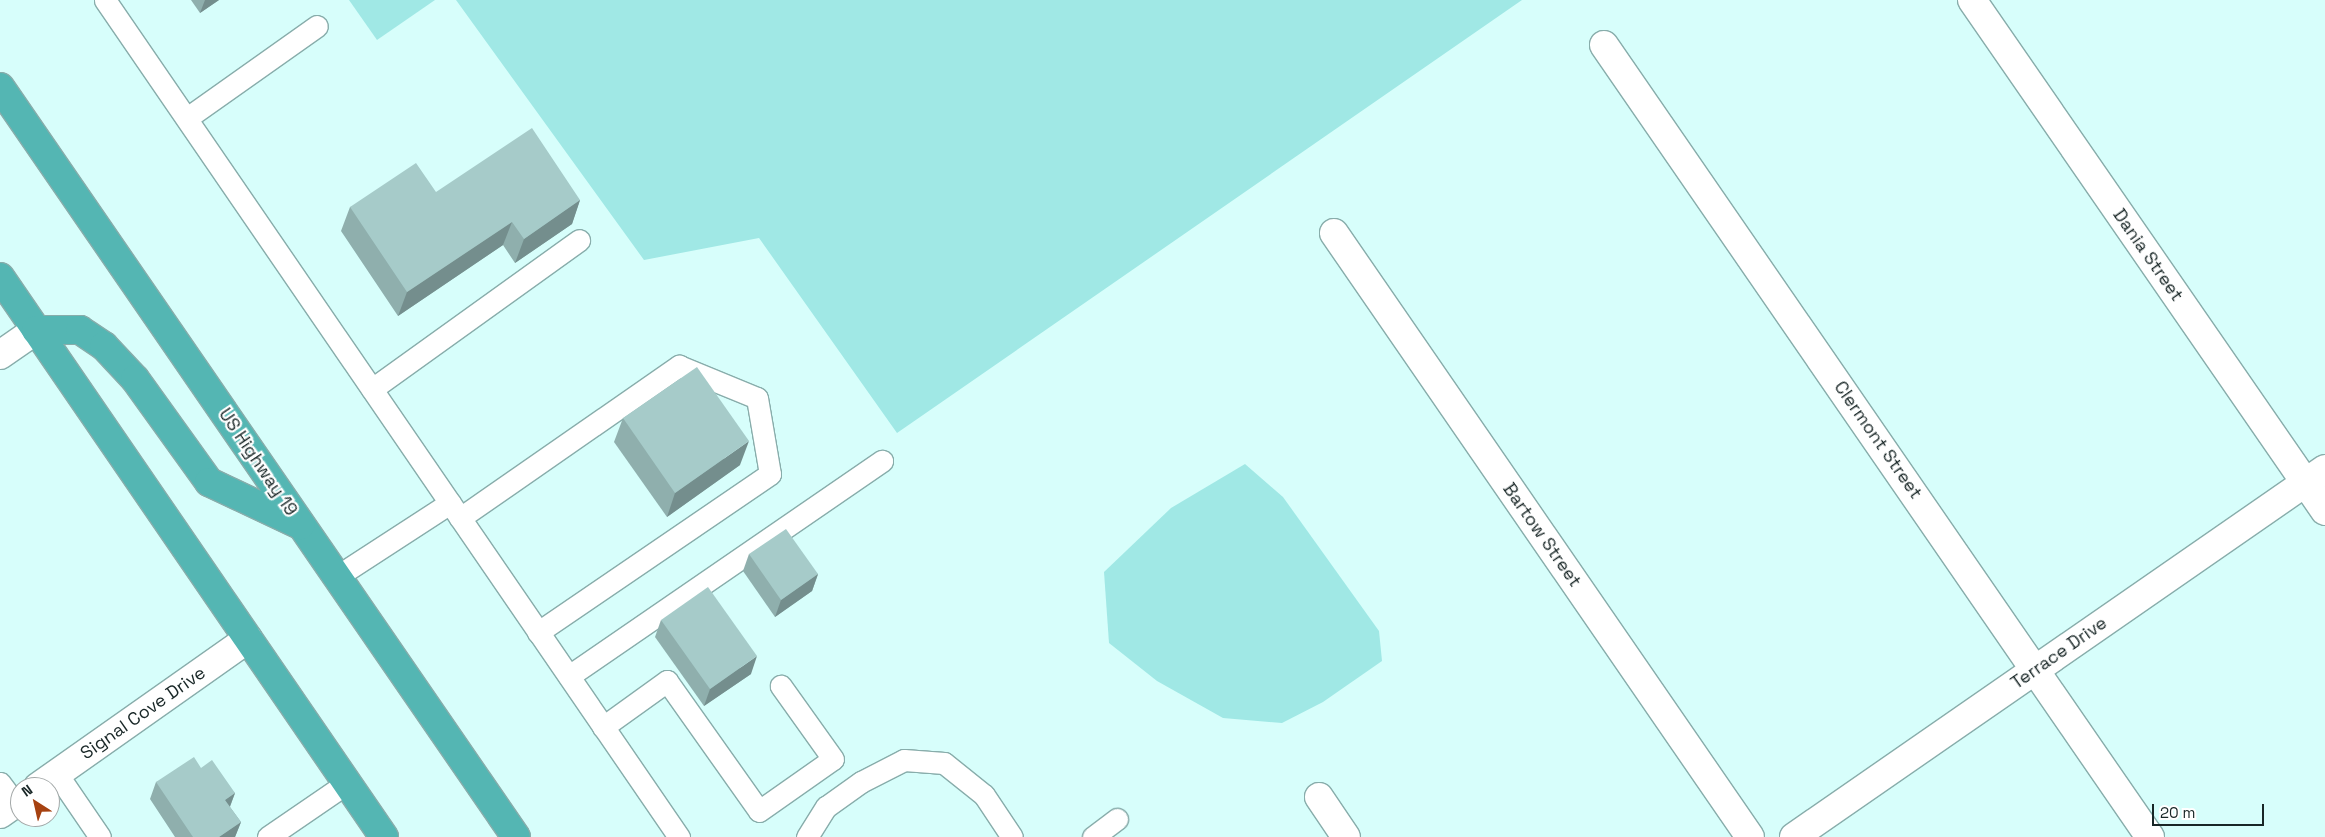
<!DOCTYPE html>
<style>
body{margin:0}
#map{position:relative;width:2325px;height:837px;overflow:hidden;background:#d7fefb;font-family:"Space Grotesk",sans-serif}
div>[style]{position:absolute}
.green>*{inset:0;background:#a0e8e5}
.roads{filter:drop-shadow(1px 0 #88adab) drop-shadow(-1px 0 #88adab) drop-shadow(0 1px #88adab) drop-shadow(0 -1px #88adab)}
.service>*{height:21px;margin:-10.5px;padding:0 10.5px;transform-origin:10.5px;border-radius:10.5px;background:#fff}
.minor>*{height:28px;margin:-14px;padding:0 14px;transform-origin:14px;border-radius:14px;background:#fff}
.trunk>*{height:28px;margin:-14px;padding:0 14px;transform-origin:14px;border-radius:14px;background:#54b6b3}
.wall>*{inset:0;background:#8fafad}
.shaded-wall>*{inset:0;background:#748e8d}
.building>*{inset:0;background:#a6cbc9}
span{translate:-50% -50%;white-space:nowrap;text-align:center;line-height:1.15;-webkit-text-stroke:4.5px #fff;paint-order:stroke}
.street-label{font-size:18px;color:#182626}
.north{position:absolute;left:10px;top:777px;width:50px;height:50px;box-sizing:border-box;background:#fff;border:1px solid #a3a8a8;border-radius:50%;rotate:325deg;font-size:14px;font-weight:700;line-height:20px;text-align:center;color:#182626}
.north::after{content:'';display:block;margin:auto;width:18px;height:22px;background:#a64211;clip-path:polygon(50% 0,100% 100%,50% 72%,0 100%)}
.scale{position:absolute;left:2152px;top:804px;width:112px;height:22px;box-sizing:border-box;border:2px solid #182626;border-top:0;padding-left:6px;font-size:15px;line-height:18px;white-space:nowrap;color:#182626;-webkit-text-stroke:4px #fff;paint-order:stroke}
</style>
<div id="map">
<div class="green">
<div style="clip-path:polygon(349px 0,435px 0,377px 40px)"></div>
<div style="clip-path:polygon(456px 0,1522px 0,897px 433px,759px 238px,644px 260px)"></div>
<div style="clip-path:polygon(1245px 464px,1283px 497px,1379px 631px,1382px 661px,1323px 702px,1282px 723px,1223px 718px,1157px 681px,1109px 643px,1104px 572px,1171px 508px)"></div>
</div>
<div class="roads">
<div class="service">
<div style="left:105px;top:0;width:1015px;rotate:55.56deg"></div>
<div style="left:187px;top:118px;width:159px;rotate:-35.3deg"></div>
<div style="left:372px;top:389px;width:255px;rotate:-35.7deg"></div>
<div style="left:460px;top:518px;width:267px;rotate:-34.8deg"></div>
<div style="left:679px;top:366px;width:84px;rotate:22.3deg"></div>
<div style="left:757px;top:398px;width:77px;rotate:80.3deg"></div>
<div style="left:770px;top:474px;width:281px;rotate:145.7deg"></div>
<div style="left:336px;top:577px;width:136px;rotate:-33deg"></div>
<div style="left:569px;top:676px;width:380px;rotate:-34.5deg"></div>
<div style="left:603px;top:727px;width:79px;rotate:-35.7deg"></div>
<div style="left:667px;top:681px;width:159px;rotate:54.7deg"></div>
<div style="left:759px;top:811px;width:90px;rotate:-35.1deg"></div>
<div style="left:833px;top:759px;width:90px;rotate:-125.5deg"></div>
<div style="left:57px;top:774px;width:76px;rotate:55.7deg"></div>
<div style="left:0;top:783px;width:25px;rotate:53deg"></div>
<div style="left:268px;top:837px;width:96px;rotate:-34.4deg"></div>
<div style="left:807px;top:837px;width:36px;rotate:-58deg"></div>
<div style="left:826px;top:807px;width:43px;rotate:-35.5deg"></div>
<div style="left:861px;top:782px;width:48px;rotate:-27.1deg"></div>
<div style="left:904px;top:760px;width:40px;rotate:4.3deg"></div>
<div style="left:944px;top:763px;width:51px;rotate:38.7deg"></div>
<div style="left:984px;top:795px;width:50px;rotate:56.3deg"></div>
<div style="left:1093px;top:837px;width:30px;rotate:-37deg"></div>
</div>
<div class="minor">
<div style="left:1972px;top:0;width:621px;rotate:55.36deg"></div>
<div style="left:1604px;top:45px;width:962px;rotate:55.42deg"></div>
<div style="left:1334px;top:233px;width:733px;rotate:55.44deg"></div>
<div style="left:0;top:355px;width:44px;rotate:-34.8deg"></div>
<div style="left:38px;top:787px;width:257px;rotate:-35.2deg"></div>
<div style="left:1319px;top:797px;width:48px;rotate:56deg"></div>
<div style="left:0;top:814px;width:24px;rotate:-35deg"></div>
<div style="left:1794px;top:837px;width:646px;rotate:-34.72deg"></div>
</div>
<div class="trunk">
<div style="left:0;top:87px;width:910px;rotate:55.47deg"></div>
<div style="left:0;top:277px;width:679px;rotate:55.56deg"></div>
<div style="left:36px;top:330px;width:44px"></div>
<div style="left:80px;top:330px;width:29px;rotate:34deg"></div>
<div style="left:104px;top:346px;width:45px;rotate:46.8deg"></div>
<div style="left:135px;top:379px;width:127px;rotate:54.3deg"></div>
<div style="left:209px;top:482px;width:101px;rotate:25.3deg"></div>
</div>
</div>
<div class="wall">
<div style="clip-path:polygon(191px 0,219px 0,200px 13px)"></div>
<div style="clip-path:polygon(436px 192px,580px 200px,572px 224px,515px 263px,503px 245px,398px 316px,341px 231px,350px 207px)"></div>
<div style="clip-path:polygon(623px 418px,740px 465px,667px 517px,614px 442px)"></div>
<div style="clip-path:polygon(749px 554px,818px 574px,812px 591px,775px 617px,743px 571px)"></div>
<div style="clip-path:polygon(661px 620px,751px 674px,704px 706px,655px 637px)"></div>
<div style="clip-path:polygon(201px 768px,235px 793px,230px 807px,241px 822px,235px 837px,175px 837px,150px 799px,156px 782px)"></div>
</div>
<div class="shaded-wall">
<div style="clip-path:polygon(205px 0,219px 0,200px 13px)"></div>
<div style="clip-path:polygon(580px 200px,572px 224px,515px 263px,524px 239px)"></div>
<div style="clip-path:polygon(512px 222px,503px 245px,398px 316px,407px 292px)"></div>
<div style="clip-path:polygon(749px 441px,740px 465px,667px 517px,675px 493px)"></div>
<div style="clip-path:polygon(818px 574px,812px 591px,775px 617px,781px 600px)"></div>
<div style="clip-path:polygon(757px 656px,751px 674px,704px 706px,710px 689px)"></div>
<div style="clip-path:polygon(235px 793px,228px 811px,225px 800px)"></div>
<div style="clip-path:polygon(241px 822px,235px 837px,219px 837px)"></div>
</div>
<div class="building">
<div style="clip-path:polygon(532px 128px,580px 200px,524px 239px,512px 222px,407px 292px,350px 207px,416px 163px,436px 192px)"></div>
<div style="clip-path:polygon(697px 367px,749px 441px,675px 493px,623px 418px)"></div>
<div style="clip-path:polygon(786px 529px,818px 574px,781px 600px,749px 554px)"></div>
<div style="clip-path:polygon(708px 587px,757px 656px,710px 689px,661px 620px)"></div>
<div style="clip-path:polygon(194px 757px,201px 768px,212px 760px,235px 793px,225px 800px,241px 822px,219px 837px,193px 837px,156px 782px)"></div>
</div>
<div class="street-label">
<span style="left:2148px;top:255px;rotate:55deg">Dania Street</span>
<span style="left:1878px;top:440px;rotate:55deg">Clermont Street</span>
<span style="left:258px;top:462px;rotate:56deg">US Highway 19</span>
<span style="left:1542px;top:535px;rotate:55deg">Bartow Street</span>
<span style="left:2059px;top:653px;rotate:-35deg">Terrace Drive</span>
<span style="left:143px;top:713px;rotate:-35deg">Signal Cove Drive</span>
</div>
<div class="north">N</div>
<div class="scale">20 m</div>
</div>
